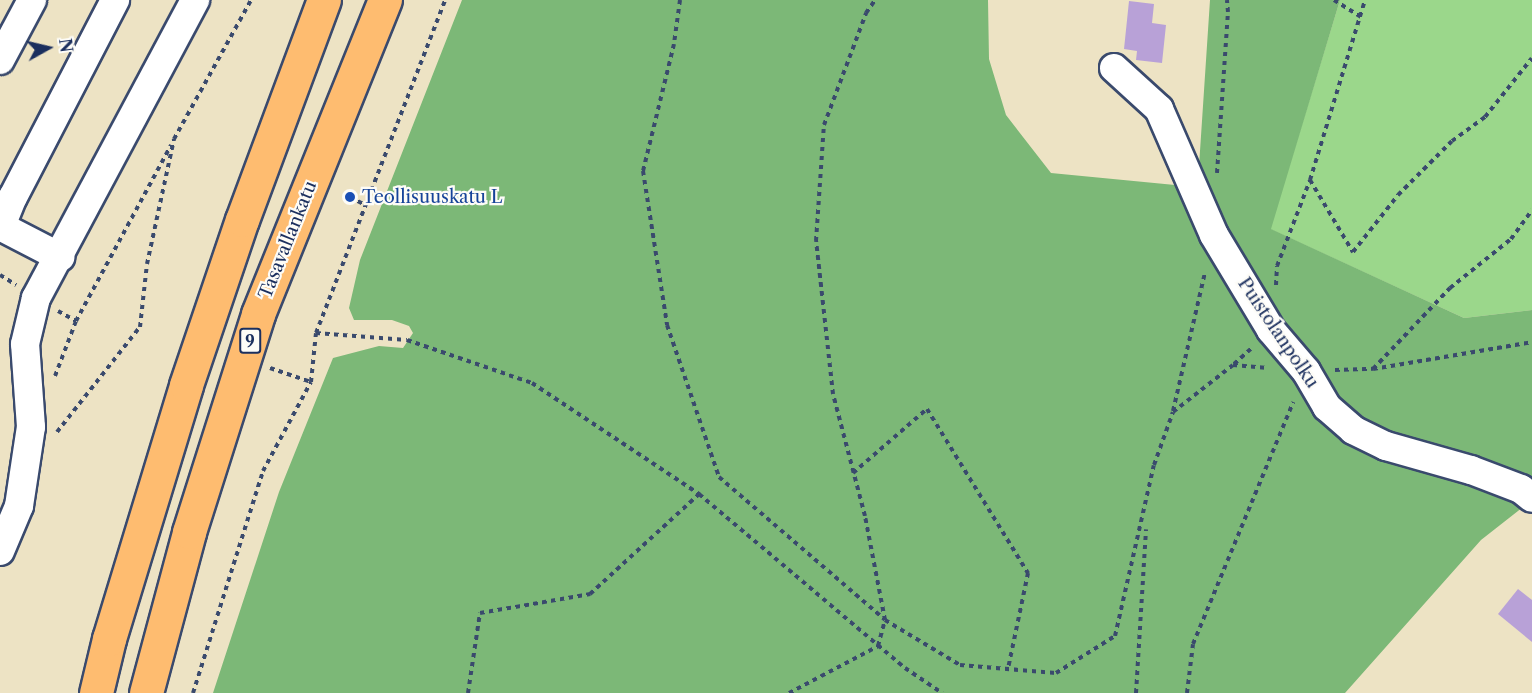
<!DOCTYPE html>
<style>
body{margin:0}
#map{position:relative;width:1532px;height:693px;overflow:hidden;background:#ede3c4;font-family:"Libre Caslon Text",serif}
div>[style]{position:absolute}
.green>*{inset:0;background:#9bd78b}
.forest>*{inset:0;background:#7cb877}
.building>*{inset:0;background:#b8a1d7}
.path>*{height:4px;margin-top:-2px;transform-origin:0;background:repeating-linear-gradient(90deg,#3a4a6d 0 4.5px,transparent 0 9px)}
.roads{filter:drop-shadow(2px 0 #3a4a6d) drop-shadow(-2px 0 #3a4a6d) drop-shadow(0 2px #3a4a6d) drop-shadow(0 -2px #3a4a6d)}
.minor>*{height:28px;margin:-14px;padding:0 14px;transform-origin:14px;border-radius:14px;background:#fff}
.major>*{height:33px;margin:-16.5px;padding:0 16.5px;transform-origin:16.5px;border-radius:16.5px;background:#febc70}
.dots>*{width:16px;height:16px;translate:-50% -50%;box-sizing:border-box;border:3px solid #fdfcf7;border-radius:50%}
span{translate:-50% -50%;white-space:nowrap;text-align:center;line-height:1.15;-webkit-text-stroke:4.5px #fdfcf7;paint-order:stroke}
.shield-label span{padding:2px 4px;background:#fdfcf7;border:2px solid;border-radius:4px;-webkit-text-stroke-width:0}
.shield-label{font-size:16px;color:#1b2f5e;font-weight:700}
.transit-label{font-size:18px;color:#164399}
.left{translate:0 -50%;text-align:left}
.street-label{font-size:18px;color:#1b2f5e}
.north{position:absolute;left:18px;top:18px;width:60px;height:60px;-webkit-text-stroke:4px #fdfcf7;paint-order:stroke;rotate:82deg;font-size:16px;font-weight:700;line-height:24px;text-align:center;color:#1b2f5e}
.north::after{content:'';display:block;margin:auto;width:21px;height:27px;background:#1b2f5e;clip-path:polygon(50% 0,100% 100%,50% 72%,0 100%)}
</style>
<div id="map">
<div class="green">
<div style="clip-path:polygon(1340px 0,1532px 0,1532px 310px,1464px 318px,1270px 229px)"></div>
</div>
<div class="forest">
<div style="clip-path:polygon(462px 0,988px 0,989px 59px,1006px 115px,1051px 173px,1175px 185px,1199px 166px,1210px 0,1340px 0,1271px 229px,1464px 318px,1532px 310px,1532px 500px,1481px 540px,1345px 693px,213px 693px,279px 492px,333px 358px,379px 346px,403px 348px,413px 333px,409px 326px,392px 320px,354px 320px,349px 308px,360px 260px)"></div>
</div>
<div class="building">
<div style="clip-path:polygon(1129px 1px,1154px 4px,1152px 23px,1166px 25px,1162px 63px,1136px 60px,1137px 51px,1124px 49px)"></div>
<div style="clip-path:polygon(1518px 589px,1532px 600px,1532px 642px,1498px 614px)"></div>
</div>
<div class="path">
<div style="left:680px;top:0;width:44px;rotate:97.8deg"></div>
<div style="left:674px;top:44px;width:131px;rotate:103.7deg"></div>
<div style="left:643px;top:171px;width:156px;rotate:81.1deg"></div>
<div style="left:667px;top:325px;width:161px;rotate:71.1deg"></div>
<div style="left:719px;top:477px;width:219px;rotate:40.7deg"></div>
<div style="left:885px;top:620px;width:87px;rotate:31deg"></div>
<div style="left:960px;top:665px;width:96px;rotate:4.8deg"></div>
<div style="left:1056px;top:673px;width:70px;rotate:-32.1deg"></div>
<div style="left:1115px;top:636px;width:175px;rotate:-77.2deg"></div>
<div style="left:1154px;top:465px;width:56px;rotate:-70.3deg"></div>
<div style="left:1173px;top:412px;width:76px;rotate:-38.1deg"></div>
<div style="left:1233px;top:365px;width:35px;rotate:5deg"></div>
<div style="left:1334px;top:0;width:32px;rotate:32deg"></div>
<div style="left:1217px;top:173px;width:161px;rotate:-86.1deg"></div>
<div style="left:1228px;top:12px;width:12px;rotate:-95deg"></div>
<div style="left:1310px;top:180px;width:84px;rotate:59.2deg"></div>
<div style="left:1353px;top:252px;width:73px;rotate:-51.7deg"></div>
<div style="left:1398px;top:195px;width:76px;rotate:-45deg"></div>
<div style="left:1452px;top:141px;width:41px;rotate:-36deg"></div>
<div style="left:1485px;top:117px;width:75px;rotate:-51.5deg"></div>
<div style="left:350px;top:197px;width:15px;rotate:28deg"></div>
<div style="left:0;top:275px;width:19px;rotate:32deg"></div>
<div style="left:1276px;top:285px;width:19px;rotate:-87deg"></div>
<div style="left:1277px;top:266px;width:92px;rotate:-69deg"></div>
<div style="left:1310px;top:180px;width:188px;rotate:-73deg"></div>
<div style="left:58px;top:311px;width:21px;rotate:29deg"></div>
<div style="left:316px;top:333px;width:91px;rotate:4.4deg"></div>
<div style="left:407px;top:340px;width:132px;rotate:19deg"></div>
<div style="left:532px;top:383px;width:201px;rotate:33.6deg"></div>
<div style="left:699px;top:494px;width:270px;rotate:40.2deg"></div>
<div style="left:905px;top:668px;width:45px;rotate:34deg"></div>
<div style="left:1234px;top:364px;width:25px;rotate:-42deg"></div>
<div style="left:270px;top:368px;width:43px;rotate:18.9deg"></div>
<div style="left:1373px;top:369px;width:112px;rotate:-46.5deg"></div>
<div style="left:1450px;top:288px;width:78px;rotate:-38.8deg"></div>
<div style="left:1511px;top:239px;width:36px;rotate:-54deg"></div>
<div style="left:1335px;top:370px;width:38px;rotate:-2deg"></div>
<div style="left:1373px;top:369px;width:161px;rotate:-9.6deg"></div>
<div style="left:55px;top:376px;width:59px;rotate:-69.1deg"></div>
<div style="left:76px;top:321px;width:200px;rotate:-61.6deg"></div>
<div style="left:1173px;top:411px;width:143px;rotate:-77deg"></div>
<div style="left:57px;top:432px;width:134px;rotate:-51.7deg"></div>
<div style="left:140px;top:327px;width:63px;rotate:-83.7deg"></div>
<div style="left:147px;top:264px;width:128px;rotate:-77.8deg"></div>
<div style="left:174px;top:139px;width:159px;rotate:-61deg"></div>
<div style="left:853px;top:473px;width:98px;rotate:-40.9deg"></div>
<div style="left:927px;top:409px;width:193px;rotate:58.4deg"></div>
<div style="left:1028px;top:573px;width:98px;rotate:101.8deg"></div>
<div style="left:193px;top:693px;width:233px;rotate:-72.5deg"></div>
<div style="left:263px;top:471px;width:101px;rotate:-61.7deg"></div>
<div style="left:311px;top:382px;width:49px;rotate:-84.2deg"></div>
<div style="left:316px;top:333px;width:357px;rotate:-68.8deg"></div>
<div style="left:468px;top:693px;width:81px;rotate:-81.5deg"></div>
<div style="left:480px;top:613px;width:112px;rotate:-9.8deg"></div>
<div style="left:590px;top:594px;width:148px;rotate:-42.5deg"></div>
<div style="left:789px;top:693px;width:101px;rotate:-27.8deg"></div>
<div style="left:878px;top:646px;width:27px;rotate:-75deg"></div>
<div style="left:885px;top:620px;width:106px;rotate:-100.9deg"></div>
<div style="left:865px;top:516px;width:126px;rotate:-104.7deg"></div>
<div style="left:833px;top:394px;width:154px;rotate:-96.3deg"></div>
<div style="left:816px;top:241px;width:116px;rotate:-86.1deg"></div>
<div style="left:824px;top:125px;width:120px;rotate:-69.4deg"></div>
<div style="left:866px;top:13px;width:16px;rotate:-55deg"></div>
<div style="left:1136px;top:693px;width:164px;rotate:-86.5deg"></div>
<div style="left:1187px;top:693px;width:49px;rotate:-83deg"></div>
<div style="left:1193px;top:644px;width:262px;rotate:-67.5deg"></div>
</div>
<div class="roads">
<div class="minor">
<div style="left:0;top:60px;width:68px;rotate:-61.9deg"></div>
<div style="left:1114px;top:68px;width:61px;rotate:42.3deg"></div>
<div style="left:1159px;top:109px;width:137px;rotate:66.4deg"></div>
<div style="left:1214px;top:235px;width:111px;rotate:59deg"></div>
<div style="left:1271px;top:330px;width:54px;rotate:49.5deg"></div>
<div style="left:1306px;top:371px;width:42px;rotate:59.7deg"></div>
<div style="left:1327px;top:407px;width:35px;rotate:41deg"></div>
<div style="left:1353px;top:430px;width:37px;rotate:26deg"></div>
<div style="left:1386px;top:446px;width:88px;rotate:15.8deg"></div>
<div style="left:1471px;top:470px;width:53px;rotate:20.8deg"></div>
<div style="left:1521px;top:489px;width:14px;rotate:39deg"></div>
<div style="left:0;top:226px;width:68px;rotate:27.3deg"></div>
<div style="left:1px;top:226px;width:31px;rotate:-68deg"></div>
<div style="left:13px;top:197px;width:222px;rotate:-62.6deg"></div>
<div style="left:0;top:551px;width:49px;rotate:-67.1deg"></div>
<div style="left:19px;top:506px;width:80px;rotate:-81.4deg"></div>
<div style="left:31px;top:427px;width:83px;rotate:-94.1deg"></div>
<div style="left:25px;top:344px;width:47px;rotate:-76.6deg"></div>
<div style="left:36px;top:298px;width:338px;rotate:-61.9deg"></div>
</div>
<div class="major">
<div style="left:96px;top:693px;width:56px;rotate:-76.5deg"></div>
<div style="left:109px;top:639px;width:265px;rotate:-73.1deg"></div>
<div style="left:186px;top:385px;width:174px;rotate:-71.3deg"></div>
<div style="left:242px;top:220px;width:235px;rotate:-69.6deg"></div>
<div style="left:146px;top:693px;width:167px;rotate:-75deg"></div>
<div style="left:189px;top:532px;width:229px;rotate:-72.4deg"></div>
<div style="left:258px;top:314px;width:339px;rotate:-68deg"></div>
</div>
</div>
<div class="dots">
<div style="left:350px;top:197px;background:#1a4fb4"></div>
</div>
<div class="shield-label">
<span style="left:250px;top:341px">9</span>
</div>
<div class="transit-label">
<span class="left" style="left:362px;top:197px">Teollisuuskatu L</span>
</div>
<div class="street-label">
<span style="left:288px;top:240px;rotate:-68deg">Tasavallankatu</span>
<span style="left:1278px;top:333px;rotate:56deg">Puistolanpolku</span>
</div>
<div class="north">N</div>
</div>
